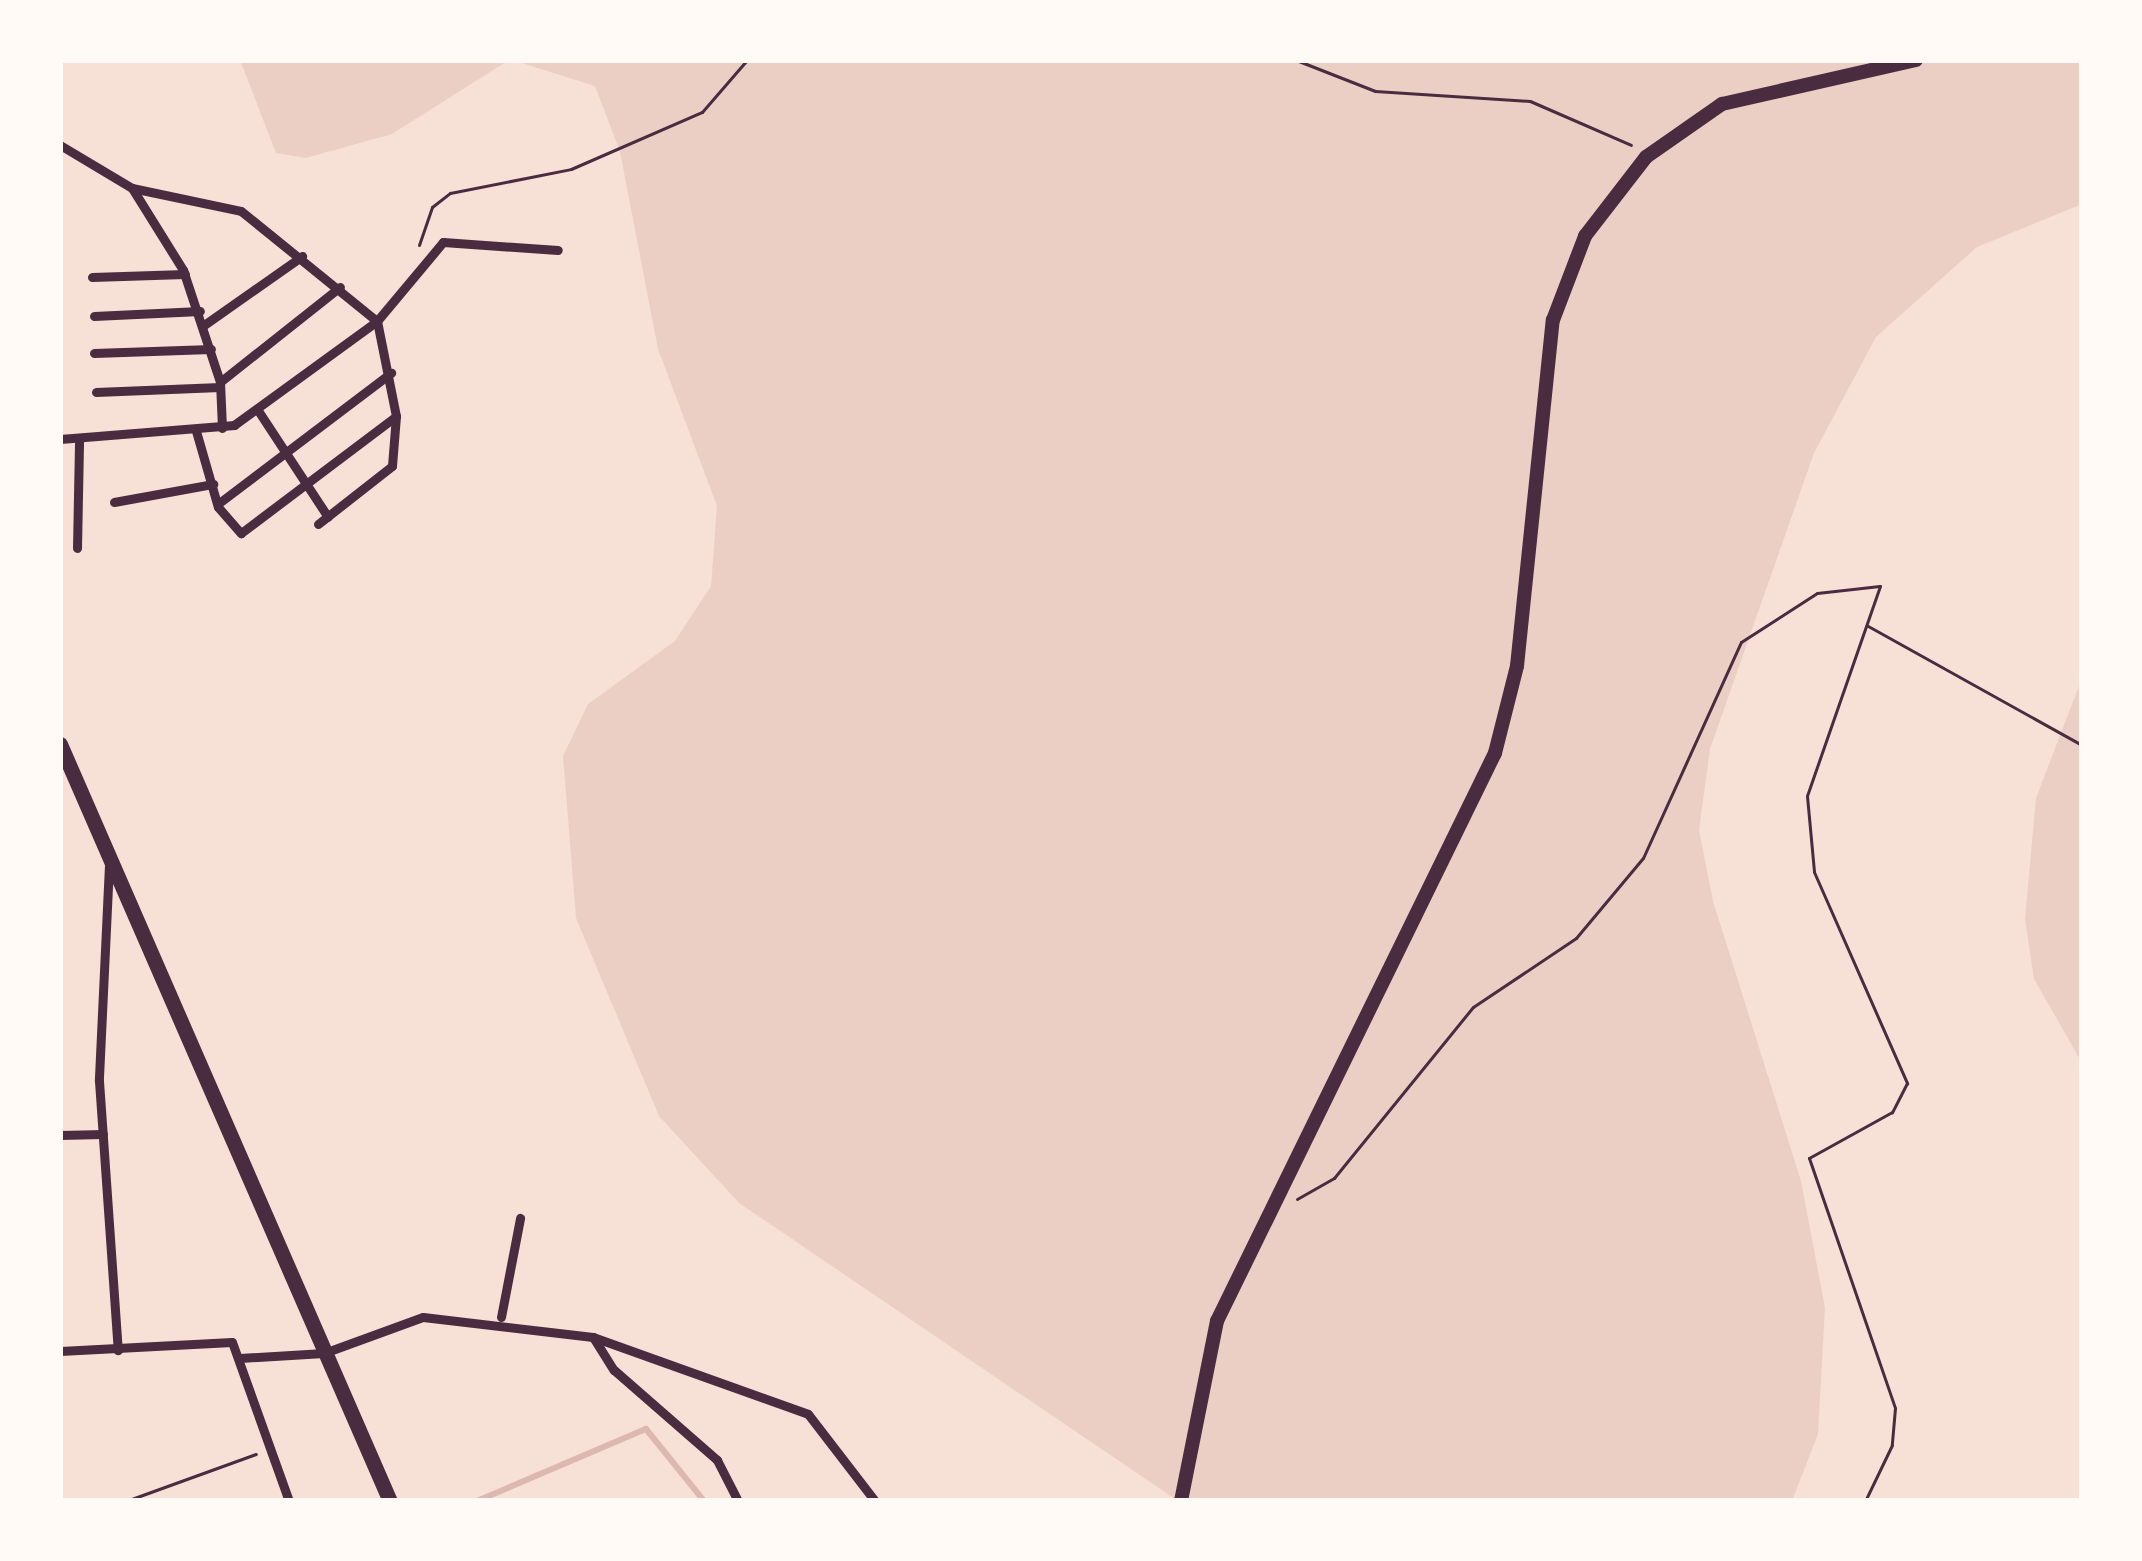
<!DOCTYPE html>
<style>
body{margin:0}
#map{position:relative;width:2142px;height:1561px;overflow:hidden;background:#f7e1d7;font-family:Georgia,serif}
div>[style]{position:absolute}
.green>*{inset:0;background:#ebcfc5}
.stream>*{height:6px;margin:-3px;padding:0 3px;transform-origin:3px;border-radius:3px;background:#dcb8b0}
.path>*{height:3px;margin:-1.5px;padding:0 1.5px;transform-origin:1.5px;border-radius:1.5px;background:#4a2c40}
.minor>*{height:9px;margin:-4.5px;padding:0 4.5px;transform-origin:4.5px;border-radius:4.5px;background:#4a2c40}
.secondary>*{height:14px;margin:-7px;padding:0 7px;transform-origin:7px;border-radius:7px;background:#4a2c40}
.trunk>*{height:15px;margin:-7.5px;padding:0 7.5px;transform-origin:7.5px;border-radius:7.5px;background:#4a2c40}
span{translate:-50% -50%;white-space:nowrap;text-align:center;line-height:1.15;-webkit-text-stroke:12px #fffaf5;paint-order:stroke}
.frame{position:absolute;inset:0;border:63px solid #fffaf5;pointer-events:none}
</style>
<div id="map">
<div class="green">
<div style="clip-path:polygon(240px 60px,509px 60px,392px 134px,306px 158px,276px 153px)"></div>
<div style="clip-path:polygon(512px 60px,2082px 60px,2082px 204px,1977px 247px,1876px 337px,1814px 453px,1710px 749px,1699px 830px,1713px 901px,1801px 1181px,1825px 1308px,1818px 1434px,1792px 1501px,1178px 1501px,739px 1203px,659px 1116px,576px 918px,563px 756px,588px 704px,675px 641px,711px 586px,717px 506px,658px 349px,620px 152px,595px 86px)"></div>
<div style="clip-path:polygon(2082px 678px,2082px 1063px,2034px 979px,2025px 919px,2036px 798px)"></div>
</div>
<div class="stream">
<div style="left:477px;top:1501px;width:184px;rotate:-23.1deg"></div>
<div style="left:646px;top:1429px;width:92px;rotate:51.1deg"></div>
</div>
<div class="path">
<div style="left:1296px;top:60px;width:85px;rotate:21.4deg"></div>
<div style="left:1375px;top:91px;width:155px;rotate:3.7deg"></div>
<div style="left:1530px;top:101px;width:110px;rotate:23.5deg"></div>
<div style="left:419px;top:245px;width:40px;rotate:-71.1deg"></div>
<div style="left:432px;top:207px;width:23px;rotate:-38deg"></div>
<div style="left:450px;top:193px;width:123px;rotate:-11.2deg"></div>
<div style="left:571px;top:169px;width:143px;rotate:-23.5deg"></div>
<div style="left:702px;top:112px;width:69px;rotate:-49.1deg"></div>
<div style="left:1868px;top:626px;width:245px;rotate:29.1deg"></div>
<div style="left:1297px;top:1199px;width:43px;rotate:-29.6deg"></div>
<div style="left:1334px;top:1178px;width:220px;rotate:-50.9deg"></div>
<div style="left:1473px;top:1007px;width:124px;rotate:-33.8deg"></div>
<div style="left:1576px;top:938px;width:104px;rotate:-50.1deg"></div>
<div style="left:1643px;top:858px;width:237px;rotate:-65.6deg"></div>
<div style="left:1741px;top:642px;width:90px;rotate:-32.8deg"></div>
<div style="left:1817px;top:593px;width:63px;rotate:-6.3deg"></div>
<div style="left:1880px;top:586px;width:222px;rotate:109.2deg"></div>
<div style="left:1807px;top:796px;width:76px;rotate:84.7deg"></div>
<div style="left:1814px;top:872px;width:231px;rotate:66.2deg"></div>
<div style="left:1907px;top:1083px;width:33px;rotate:117deg"></div>
<div style="left:1892px;top:1112px;width:95px;rotate:151deg"></div>
<div style="left:1809px;top:1158px;width:264px;rotate:71deg"></div>
<div style="left:1895px;top:1408px;width:37px;rotate:95deg"></div>
<div style="left:1892px;top:1445px;width:62px;rotate:115.7deg"></div>
<div style="left:126px;top:1501px;width:138px;rotate:-19.9deg"></div>
</div>
<div class="minor">
<div style="left:60px;top:145px;width:84px;rotate:30.8deg"></div>
<div style="left:132px;top:188px;width:97px;rotate:58.1deg"></div>
<div style="left:183px;top:270px;width:118px;rotate:71.7deg"></div>
<div style="left:220px;top:382px;width:46px;rotate:87.5deg"></div>
<div style="left:132px;top:188px;width:111px;rotate:11.9deg"></div>
<div style="left:241px;top:211px;width:175px;rotate:39deg"></div>
<div style="left:377px;top:321px;width:103px;rotate:-50.1deg"></div>
<div style="left:443px;top:242px;width:115px;rotate:4deg"></div>
<div style="left:92px;top:277px;width:93px;rotate:-1.8deg"></div>
<div style="left:94px;top:316px;width:106px;rotate:-2.7deg"></div>
<div style="left:204px;top:325px;width:120px;rotate:-35.1deg"></div>
<div style="left:94px;top:353px;width:117px;rotate:-2deg"></div>
<div style="left:220px;top:382px;width:153px;rotate:-38.4deg"></div>
<div style="left:96px;top:392px;width:124px;rotate:-2.3deg"></div>
<div style="left:257px;top:409px;width:129px;rotate:56.7deg"></div>
<div style="left:196px;top:431px;width:79px;rotate:73.9deg"></div>
<div style="left:218px;top:507px;width:35px;rotate:49deg"></div>
<div style="left:241px;top:533px;width:194px;rotate:-37deg"></div>
<div style="left:60px;top:439px;width:175px;rotate:-4.6deg"></div>
<div style="left:234px;top:425px;width:177px;rotate:-36deg"></div>
<div style="left:377px;top:321px;width:97px;rotate:78.7deg"></div>
<div style="left:396px;top:416px;width:50px;rotate:94.6deg"></div>
<div style="left:392px;top:466px;width:94px;rotate:141.9deg"></div>
<div style="left:114px;top:502px;width:101px;rotate:-10.3deg"></div>
<div style="left:219px;top:503px;width:216px;rotate:-37.1deg"></div>
<div style="left:77px;top:548px;width:109px;rotate:-88.9deg"></div>
<div style="left:109px;top:865px;width:216px;rotate:92.7deg"></div>
<div style="left:99px;top:1081px;width:270px;rotate:86deg"></div>
<div style="left:60px;top:1135px;width:43px;rotate:-1.3deg"></div>
<div style="left:501px;top:1317px;width:101px;rotate:-79.1deg"></div>
<div style="left:593px;top:1337px;width:228px;rotate:19.7deg"></div>
<div style="left:808px;top:1414px;width:110px;rotate:52.4deg"></div>
<div style="left:60px;top:1351px;width:172px;rotate:-3deg"></div>
<div style="left:232px;top:1342px;width:169px;rotate:70.3deg"></div>
<div style="left:240px;top:1358px;width:84px;rotate:-3.4deg"></div>
<div style="left:324px;top:1353px;width:105px;rotate:-20deg"></div>
<div style="left:423px;top:1317px;width:171px;rotate:6.7deg"></div>
<div style="left:593px;top:1337px;width:39px;rotate:58deg"></div>
<div style="left:614px;top:1370px;width:137px;rotate:41.1deg"></div>
<div style="left:717px;top:1460px;width:46px;rotate:62.9deg"></div>
</div>
<div class="secondary">
<div style="left:1181px;top:1501px;width:184px;rotate:-78.7deg"></div>
<div style="left:1217px;top:1321px;width:632px;rotate:-63.92deg"></div>
<div style="left:1495px;top:753px;width:90px;rotate:-75.8deg"></div>
<div style="left:1517px;top:666px;width:348px;rotate:-84.1deg"></div>
<div style="left:1553px;top:320px;width:90px;rotate:-69.1deg"></div>
<div style="left:1585px;top:236px;width:100px;rotate:-52.3deg"></div>
<div style="left:1646px;top:157px;width:93px;rotate:-34.9deg"></div>
<div style="left:1722px;top:104px;width:199px;rotate:-12.8deg"></div>
</div>
<div class="trunk">
<div style="left:60px;top:744px;width:826px;rotate:66.45deg"></div>
</div>
<div class="frame"></div>
</div>
